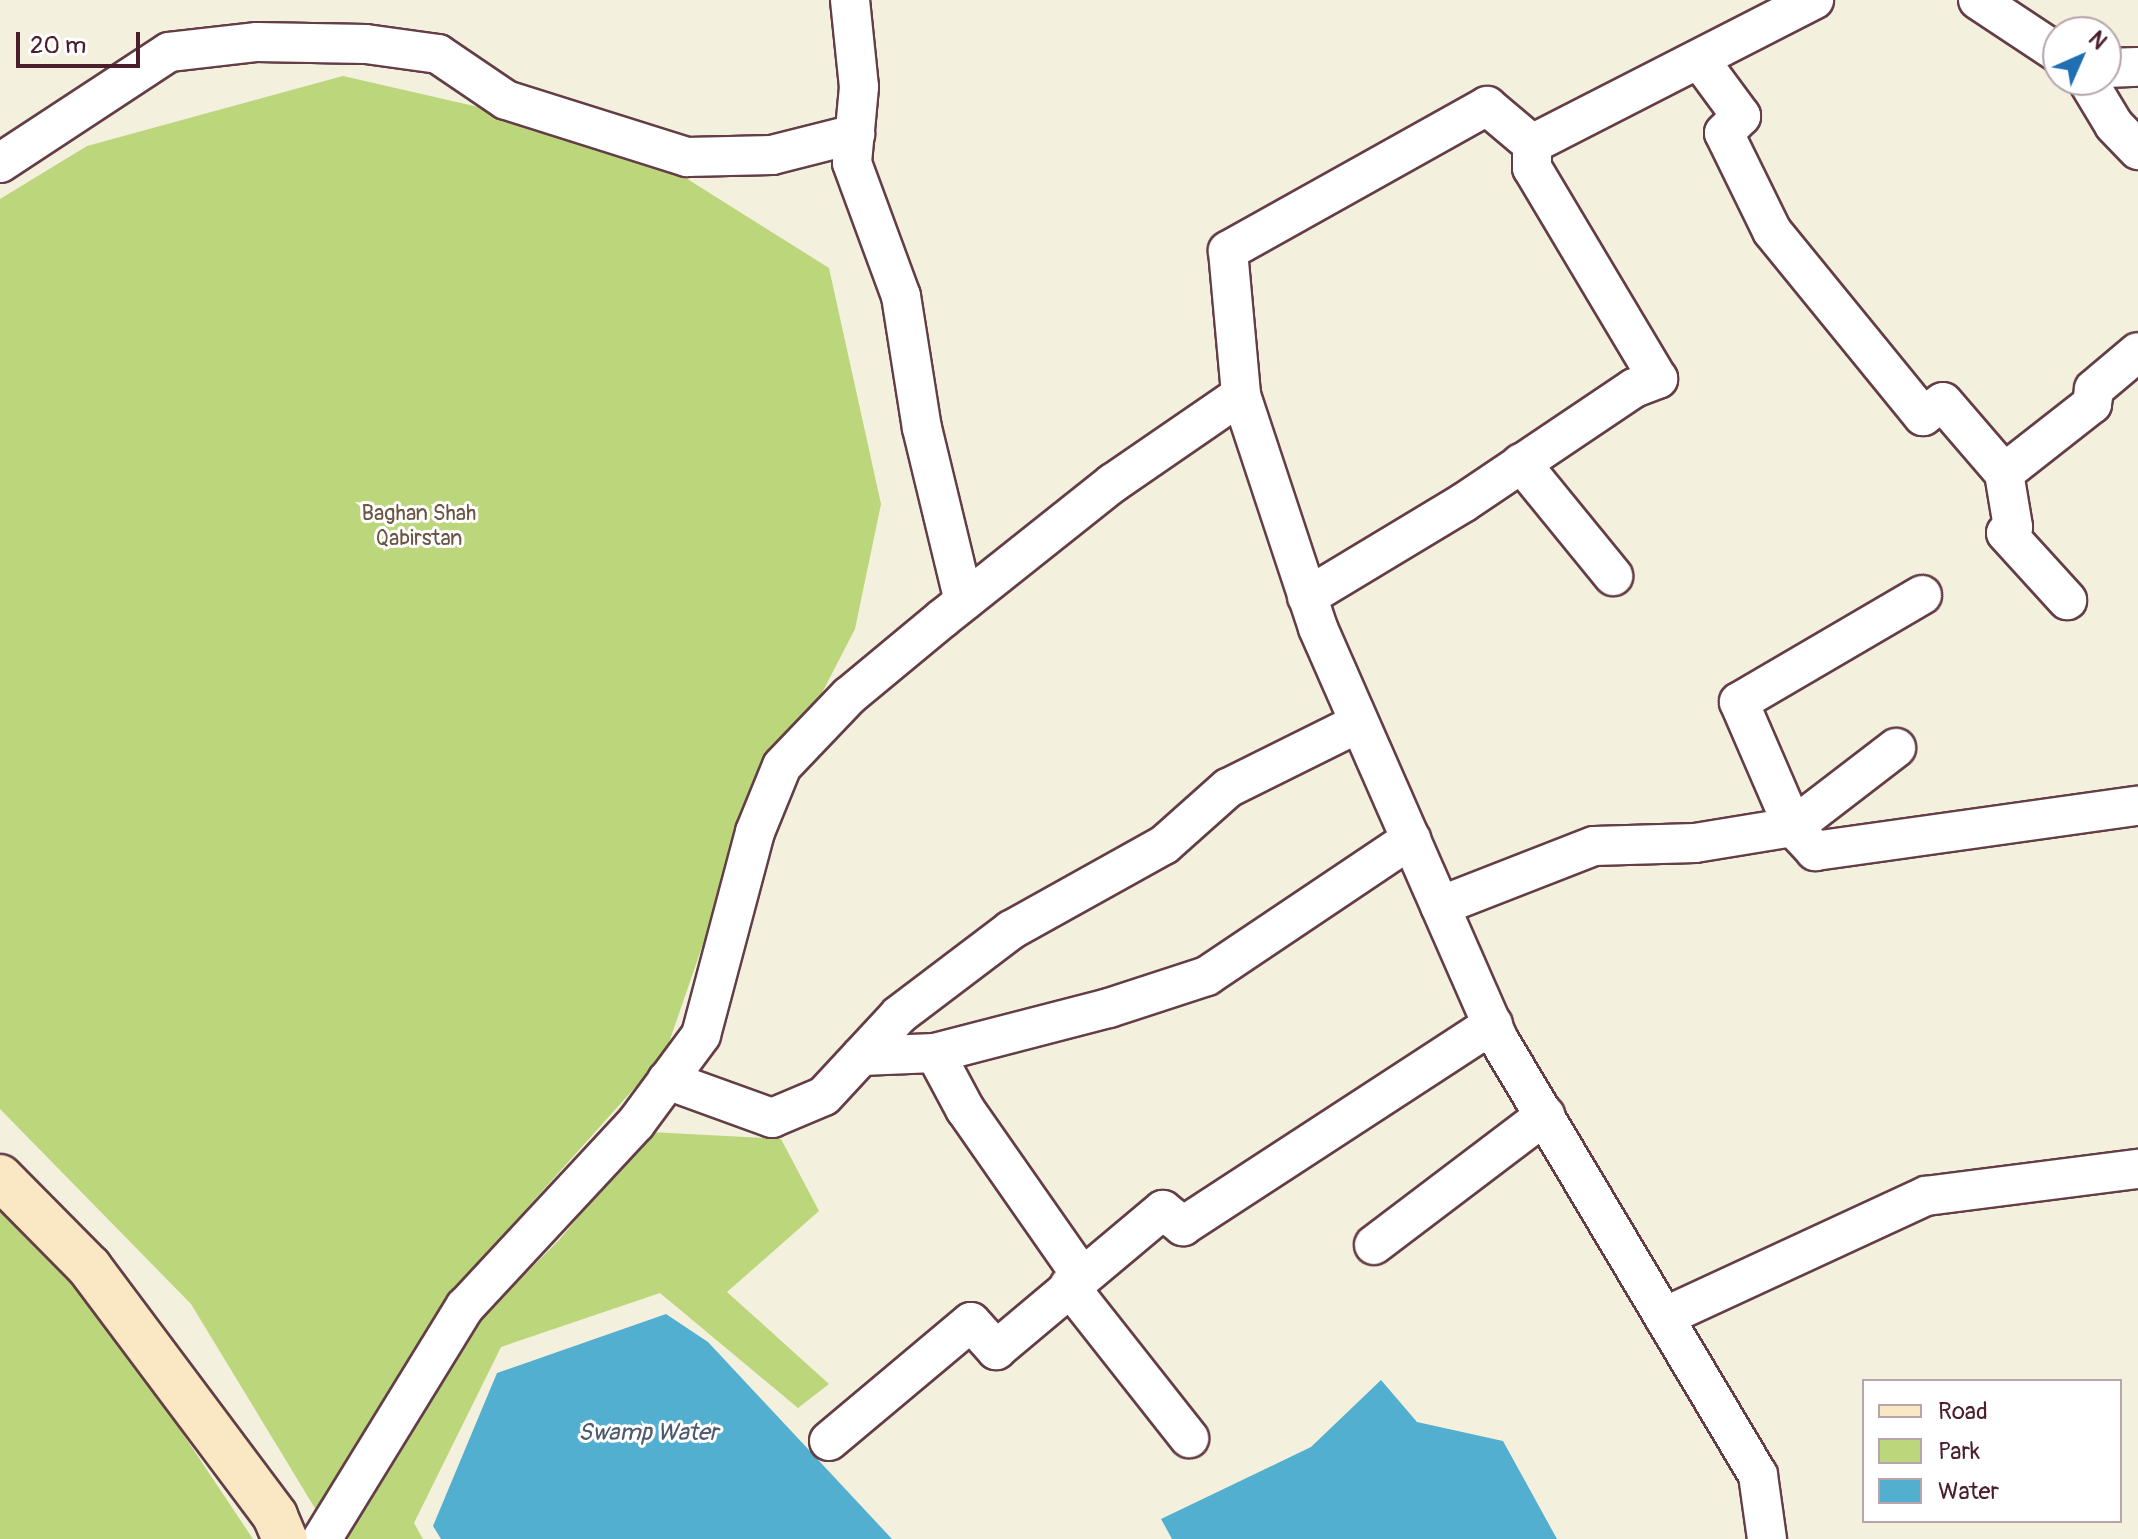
<!DOCTYPE html>
<style>
body{margin:0}
#map{position:relative;width:2138px;height:1539px;overflow:hidden;background:#f4f0de;font-family:Pangolin,sans-serif}
div>[style]{position:absolute}
.green>*{inset:0;background:#bbd67b}
.water>*{inset:0;background:#52afd0}
.roads{filter:drop-shadow(2px 0 #643e46) drop-shadow(-2px 0 #643e46) drop-shadow(0 2px #643e46) drop-shadow(0 -2px #643e46)}
.minor>*{height:38px;margin:-19px;padding:0 19px;transform-origin:19px;border-radius:19px;background:#fff}
.secondary>*{height:44px;margin:-22px;padding:0 22px;transform-origin:22px;border-radius:22px;background:#fae7c3}
span{translate:-50% -50%;white-space:nowrap;text-align:center;line-height:1.15;-webkit-text-stroke:6px #fff;paint-order:stroke}
.park-label{font-size:22px;color:#6c5643}
.water-label{font-size:24px;color:#4d596d;font-style:italic}
.legend{position:absolute;left:1862px;top:1379px;width:260px;height:144px;box-sizing:border-box;background:#fff;border:2px solid #b7a5aa;margin:0;padding:10px 14px;list-style:none;font-size:24px;color:#4a1f2b}
.legend li{display:flex;align-items:center;gap:16px;height:40px}
.legend b{width:40px;border:2px solid #b7a5aa}
.north{position:absolute;left:2042px;top:16px;width:80px;height:80px;box-sizing:border-box;background:#fff;border:2px solid #b7a5aa;border-radius:50%;rotate:45deg;font-size:22px;font-weight:700;line-height:32px;text-align:center;color:#4a1f2b}
.north::after{content:'';display:block;margin:auto;width:28px;height:36px;background:#1f6fb2;clip-path:polygon(50% 0,100% 100%,50% 72%,0 100%)}
.scale{position:absolute;left:16px;top:32px;width:124px;height:36px;box-sizing:border-box;border:4px solid #4a1f2b;border-top:0;padding-left:10px;font-size:24px;line-height:28px;white-space:nowrap;color:#4a1f2b;-webkit-text-stroke:6px #fff;paint-order:stroke}
</style>
<div id="map">
<div class="green">
<div style="clip-path:polygon(343px 76px,627px 141px,829px 268px,881px 504px,855px 629px,809px 718px,766px 762px,665px 1054px,475px 1266px,316px 1510px,191px 1304px,0 1109px,0 199px,87px 146px)"></div>
<div style="clip-path:polygon(650px 1132px,781px 1139px,819px 1211px,727px 1292px,829px 1384px,798px 1408px,660px 1293px,501px 1347px,414px 1523px,423px 1539px,343px 1539px,465px 1335px,559px 1240px)"></div>
<div style="clip-path:polygon(0 1198px,123px 1344px,253px 1539px,0 1539px)"></div>
</div>
<div class="water">
<div style="clip-path:polygon(666px 1314px,708px 1342px,892px 1539px,441px 1539px,433px 1526px,497px 1373px)"></div>
<div style="clip-path:polygon(1381px 1380px,1417px 1422px,1503px 1441px,1557px 1539px,1172px 1539px,1161px 1519px,1311px 1447px)"></div>
</div>
<div class="roads">
<div class="minor">
<div style="left:850px;top:0;width:87px;rotate:84.1deg"></div>
<div style="left:859px;top:87px;width:76px;rotate:95.3deg"></div>
<div style="left:852px;top:163px;width:142px;rotate:69.8deg"></div>
<div style="left:901px;top:296px;width:134px;rotate:81deg"></div>
<div style="left:922px;top:428px;width:178px;rotate:76.4deg"></div>
<div style="left:1978px;top:0;width:96px;rotate:33.5deg"></div>
<div style="left:1699px;top:59px;width:71px;rotate:53.6deg"></div>
<div style="left:1741px;top:116px;width:24px;rotate:135deg"></div>
<div style="left:1724px;top:133px;width:109px;rotate:63.9deg"></div>
<div style="left:1772px;top:231px;width:239px;rotate:50.8deg"></div>
<div style="left:1923px;top:416px;width:24px;rotate:-35deg"></div>
<div style="left:1943px;top:402px;width:94px;rotate:49.3deg"></div>
<div style="left:2004px;top:473px;width:55px;rotate:80.5deg"></div>
<div style="left:2013px;top:527px;width:9px;rotate:139deg"></div>
<div style="left:2006px;top:533px;width:91px;rotate:47.7deg"></div>
<div style="left:2106px;top:68px;width:32px;rotate:-2deg"></div>
<div style="left:2087px;top:80px;width:52px;rotate:59deg"></div>
<div style="left:2114px;top:125px;width:35px;rotate:46deg"></div>
<div style="left:1532px;top:144px;width:317px;rotate:-27.1deg"></div>
<div style="left:0;top:163px;width:202px;rotate:-33.3deg"></div>
<div style="left:169px;top:52px;width:89px;rotate:-6.5deg"></div>
<div style="left:257px;top:42px;width:109px;rotate:1.1deg"></div>
<div style="left:366px;top:44px;width:73px;rotate:7.9deg"></div>
<div style="left:438px;top:54px;width:82px;rotate:34.1deg"></div>
<div style="left:506px;top:100px;width:190px;rotate:17.5deg"></div>
<div style="left:687px;top:157px;width:85px;rotate:-1.3deg"></div>
<div style="left:772px;top:155px;width:86px;rotate:-14.2deg"></div>
<div style="left:1521px;top:463px;width:146px;rotate:50.8deg"></div>
<div style="left:2004px;top:473px;width:112px;rotate:-38.1deg"></div>
<div style="left:2092px;top:404px;width:15px;rotate:-82deg"></div>
<div style="left:2094px;top:389px;width:57px;rotate:-40.1deg"></div>
<div style="left:1922px;top:595px;width:212px;rotate:149.7deg"></div>
<div style="left:1739px;top:702px;width:136px;rotate:66.6deg"></div>
<div style="left:1793px;top:827px;width:33px;rotate:47deg"></div>
<div style="left:1815px;top:851px;width:325px;rotate:-8deg"></div>
<div style="left:1307px;top:597px;width:182px;rotate:-31.1deg"></div>
<div style="left:1463px;top:503px;width:206px;rotate:-33.9deg"></div>
<div style="left:1634px;top:388px;width:26px;rotate:-21deg"></div>
<div style="left:1658px;top:379px;width:246px;rotate:-120.8deg"></div>
<div style="left:1532px;top:168px;width:24px;rotate:-90deg"></div>
<div style="left:1532px;top:144px;width:59px;rotate:-139.8deg"></div>
<div style="left:1487px;top:106px;width:297px;rotate:150.8deg"></div>
<div style="left:1228px;top:251px;width:145px;rotate:84.8deg"></div>
<div style="left:1241px;top:395px;width:245px;rotate:71.7deg"></div>
<div style="left:1318px;top:628px;width:450px;rotate:66.3deg"></div>
<div style="left:1499px;top:1040px;width:506px;rotate:59.23deg"></div>
<div style="left:1758px;top:1475px;width:65px;rotate:82deg"></div>
<div style="left:1440px;top:906px;width:165px;rotate:-21.3deg"></div>
<div style="left:1594px;top:846px;width:101px;rotate:-1.7deg"></div>
<div style="left:1695px;top:843px;width:99px;rotate:-9.3deg"></div>
<div style="left:1793px;top:827px;width:130px;rotate:-37.5deg"></div>
<div style="left:935px;top:1053px;width:64px;rotate:61.8deg"></div>
<div style="left:965px;top:1109px;width:203px;rotate:55.1deg"></div>
<div style="left:861px;top:1056px;width:74px;rotate:-2.3deg"></div>
<div style="left:935px;top:1053px;width:180px;rotate:-14.5deg"></div>
<div style="left:1109px;top:1008px;width:103px;rotate:-18.1deg"></div>
<div style="left:1207px;top:976px;width:246px;rotate:-33.9deg"></div>
<div style="left:667px;top:1080px;width:112px;rotate:19.9deg"></div>
<div style="left:772px;top:1118px;width:56px;rotate:-22.9deg"></div>
<div style="left:824px;top:1096px;width:110px;rotate:-47.2deg"></div>
<div style="left:899px;top:1015px;width:141px;rotate:-37.2deg"></div>
<div style="left:1011px;top:930px;width:175px;rotate:-29.1deg"></div>
<div style="left:1164px;top:845px;width:86px;rotate:-41.7deg"></div>
<div style="left:1228px;top:788px;width:146px;rotate:-26.4deg"></div>
<div style="left:1374px;top:1245px;width:215px;rotate:-37.2deg"></div>
<div style="left:1069px;top:1286px;width:194px;rotate:51.7deg"></div>
<div style="left:1664px;top:1317px;width:289px;rotate:-24.8deg"></div>
<div style="left:1926px;top:1196px;width:214px;rotate:-7.3deg"></div>
<div style="left:829px;top:1441px;width:185px;rotate:-40deg"></div>
<div style="left:971px;top:1322px;width:38px;rotate:48deg"></div>
<div style="left:996px;top:1350px;width:218px;rotate:-40deg"></div>
<div style="left:1163px;top:1210px;width:26px;rotate:39deg"></div>
<div style="left:1183px;top:1226px;width:370px;rotate:-33.1deg"></div>
<div style="left:322px;top:1539px;width:273px;rotate:-58.4deg"></div>
<div style="left:465px;top:1307px;width:251px;rotate:-47.1deg"></div>
<div style="left:636px;top:1123px;width:109px;rotate:-53.5deg"></div>
<div style="left:701px;top:1035px;width:210px;rotate:-75.1deg"></div>
<div style="left:755px;top:832px;width:71px;rotate:-67.8deg"></div>
<div style="left:782px;top:766px;width:97px;rotate:-46.3deg"></div>
<div style="left:849px;top:696px;width:122px;rotate:-39.7deg"></div>
<div style="left:943px;top:618px;width:217px;rotate:-38.5deg"></div>
<div style="left:1113px;top:483px;width:155px;rotate:-34.5deg"></div>
</div>
<div class="secondary">
<div style="left:0;top:1177px;width:127px;rotate:45.3deg"></div>
<div style="left:89px;top:1267px;width:311px;rotate:53.2deg"></div>
<div style="left:275px;top:1516px;width:25px;rotate:67deg"></div>
</div>
</div>
<div class="park-label">
<span style="left:419px;top:526px">Baghan Shah<br>Qabirstan</span>
</div>
<div class="water-label">
<span style="left:648px;top:1433px">Swamp Water</span>
</div>
<ul class="legend">
<li><b style="height:10px;background:#fae7c3"></b>Road</li>
<li><b style="height:22px;background:#bbd67b"></b>Park</li>
<li><b style="height:22px;background:#52afd0"></b>Water</li>
</ul>
<div class="north">N</div>
<div class="scale">20 m</div>
</div>
